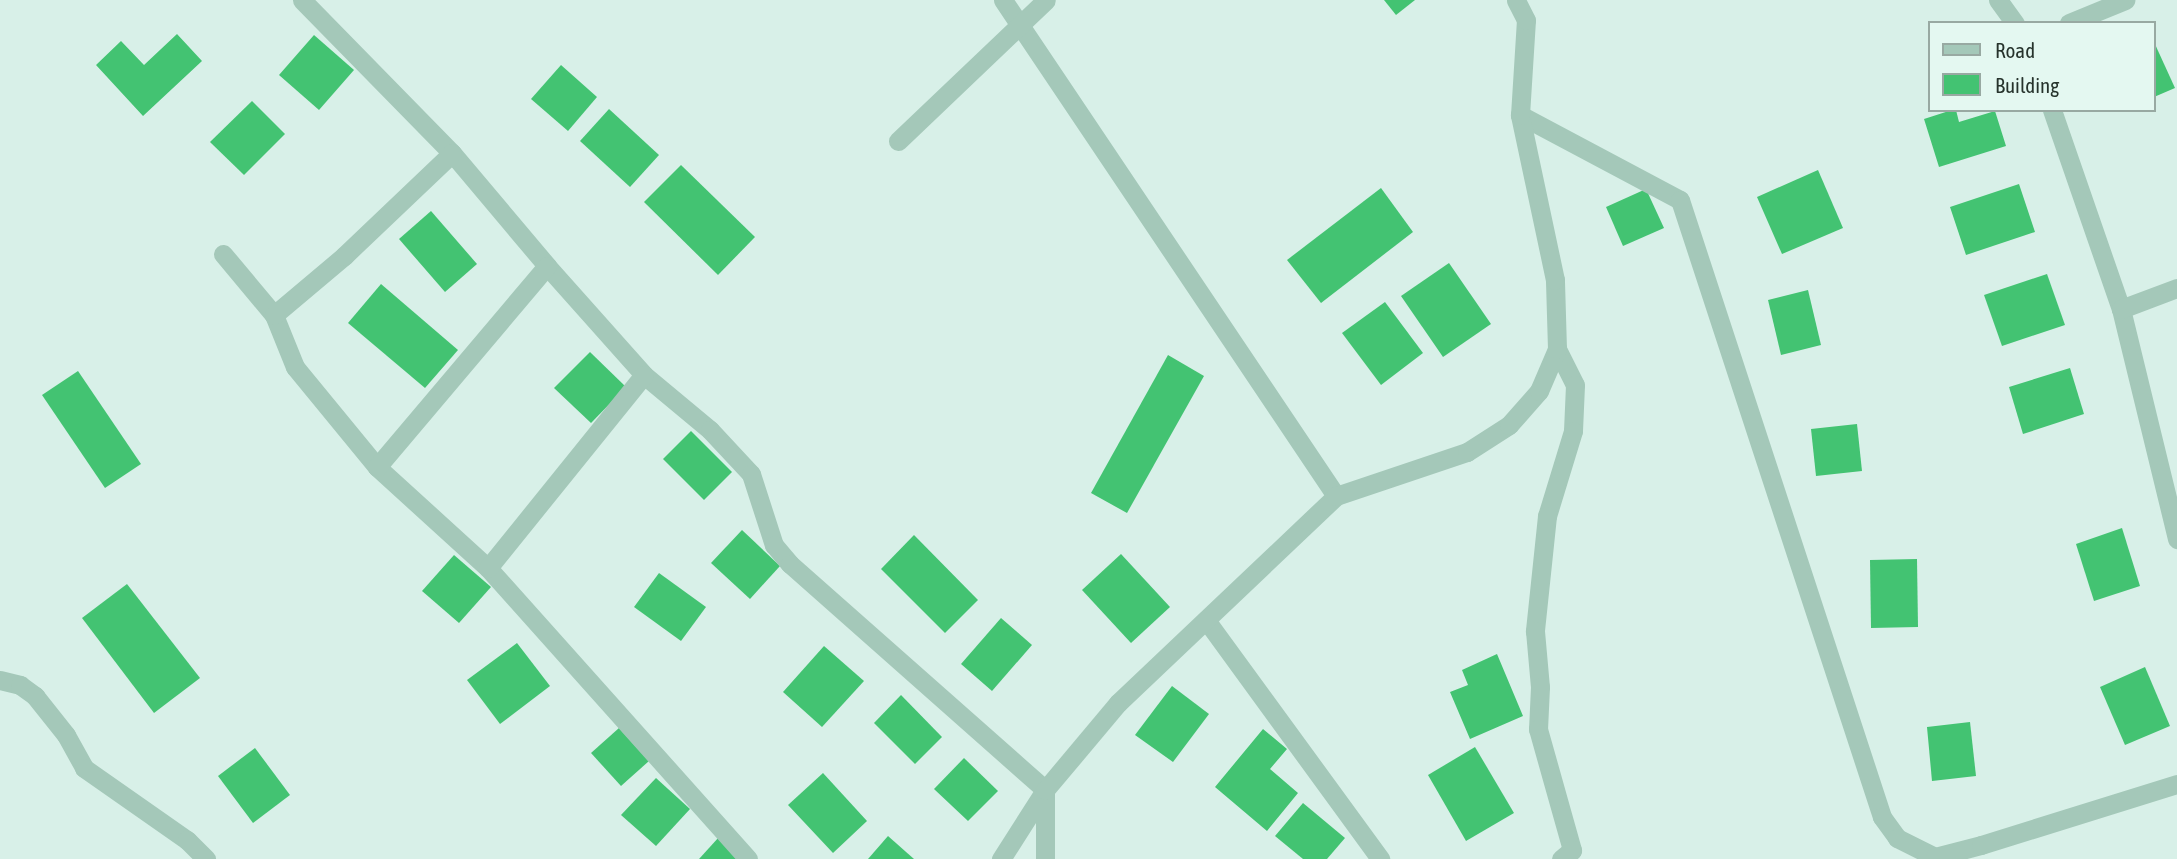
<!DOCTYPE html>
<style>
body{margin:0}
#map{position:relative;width:2177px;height:859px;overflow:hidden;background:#d8f0e8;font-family:"Asap Condensed",sans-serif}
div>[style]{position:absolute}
.building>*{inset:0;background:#43c372}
.minor>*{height:19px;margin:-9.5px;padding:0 9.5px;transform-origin:9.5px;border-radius:9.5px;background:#a4c8b9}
span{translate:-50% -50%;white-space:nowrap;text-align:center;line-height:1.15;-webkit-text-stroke:5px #e4f8f1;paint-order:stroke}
.legend{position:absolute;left:1928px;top:21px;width:228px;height:91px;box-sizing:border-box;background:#e4f8f1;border:2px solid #98a9a2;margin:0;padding:9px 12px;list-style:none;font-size:21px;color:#26332c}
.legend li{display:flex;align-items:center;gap:14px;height:35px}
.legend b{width:35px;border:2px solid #98a9a2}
</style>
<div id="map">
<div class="building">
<div style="clip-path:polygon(1384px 0,1415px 0,1396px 15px)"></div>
<div style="clip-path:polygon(177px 34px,202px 61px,143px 116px,96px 65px,121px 41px,144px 65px)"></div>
<div style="clip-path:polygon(314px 35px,354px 70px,319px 110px,279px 75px)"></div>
<div style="clip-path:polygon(2154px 42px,2175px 88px,2154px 97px)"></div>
<div style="clip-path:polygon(561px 65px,597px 97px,568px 131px,531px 99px)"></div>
<div style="clip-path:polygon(252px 101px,285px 134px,244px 175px,210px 142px)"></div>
<div style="clip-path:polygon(609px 109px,659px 155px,630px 187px,580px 141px)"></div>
<div style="clip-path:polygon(1952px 110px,1956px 110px,1959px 122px,1995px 111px,2006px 146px,1939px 167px,1924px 119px)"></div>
<div style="clip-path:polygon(681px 165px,755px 237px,718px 275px,644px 202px)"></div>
<div style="clip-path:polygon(1818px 170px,1843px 228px,1782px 254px,1757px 197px)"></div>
<div style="clip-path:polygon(2019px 184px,2035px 232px,1966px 255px,1950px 207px)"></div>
<div style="clip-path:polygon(1381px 188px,1413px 232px,1321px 303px,1287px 260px)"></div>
<div style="clip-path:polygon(1646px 189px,1664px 228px,1623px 246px,1606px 207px)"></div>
<div style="clip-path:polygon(431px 211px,477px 264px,445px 292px,399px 239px)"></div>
<div style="clip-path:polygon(1449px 263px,1491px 324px,1443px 357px,1401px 296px)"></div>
<div style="clip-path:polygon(2047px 274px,2065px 325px,2002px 346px,1984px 295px)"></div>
<div style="clip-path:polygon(381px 284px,458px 350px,425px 388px,348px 323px)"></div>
<div style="clip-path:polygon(1808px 290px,1821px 345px,1781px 355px,1768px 300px)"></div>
<div style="clip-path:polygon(1385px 302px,1423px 353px,1381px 385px,1342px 333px)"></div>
<div style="clip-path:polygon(590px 352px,626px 387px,591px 423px,554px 388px)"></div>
<div style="clip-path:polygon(1168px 355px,1204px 376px,1127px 513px,1091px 493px)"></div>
<div style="clip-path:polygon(2070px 368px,2084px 414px,2023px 434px,2009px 387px)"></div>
<div style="clip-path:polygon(78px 371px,141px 464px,105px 488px,42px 395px)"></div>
<div style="clip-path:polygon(1857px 424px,1862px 471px,1816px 476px,1811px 429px)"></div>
<div style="clip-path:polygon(691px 431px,732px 472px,704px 500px,663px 459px)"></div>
<div style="clip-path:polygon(2122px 528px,2140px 586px,2094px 601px,2076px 544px)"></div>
<div style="clip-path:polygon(742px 530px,780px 566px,750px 599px,711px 563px)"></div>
<div style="clip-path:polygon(914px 535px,978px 600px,945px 633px,881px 569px)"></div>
<div style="clip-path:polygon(1121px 554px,1170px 607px,1131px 643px,1082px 590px)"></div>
<div style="clip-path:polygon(454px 555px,491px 587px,459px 623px,422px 591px)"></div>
<div style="clip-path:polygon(1917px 559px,1918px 627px,1871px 628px,1870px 560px)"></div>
<div style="clip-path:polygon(659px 573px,706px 607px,681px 641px,634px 607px)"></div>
<div style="clip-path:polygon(127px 584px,200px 678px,154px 713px,82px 618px)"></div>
<div style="clip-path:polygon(1001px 618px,1032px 645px,992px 691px,961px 664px)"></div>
<div style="clip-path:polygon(517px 643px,550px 686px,500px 724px,467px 680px)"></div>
<div style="clip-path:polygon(824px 646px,864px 681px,822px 727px,783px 692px)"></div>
<div style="clip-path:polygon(1497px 654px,1523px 716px,1470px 739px,1450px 692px,1468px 685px,1462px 670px)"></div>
<div style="clip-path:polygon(2145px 667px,2170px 726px,2125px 745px,2100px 687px)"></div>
<div style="clip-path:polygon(1172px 686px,1209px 714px,1173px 762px,1135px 735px)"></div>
<div style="clip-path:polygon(901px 695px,942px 737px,915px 764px,874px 723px)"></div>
<div style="clip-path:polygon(1970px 722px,1976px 776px,1932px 781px,1927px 727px)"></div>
<div style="clip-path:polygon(619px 728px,649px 761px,621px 786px,591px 753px)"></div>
<div style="clip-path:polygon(1263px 729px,1287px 749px,1270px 769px,1298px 793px,1267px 831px,1215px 787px)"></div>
<div style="clip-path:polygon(1475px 747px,1514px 813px,1466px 841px,1428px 775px)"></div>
<div style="clip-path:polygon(255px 748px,290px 795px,253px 823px,218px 776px)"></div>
<div style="clip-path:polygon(964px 758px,998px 791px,968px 821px,934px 789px)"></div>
<div style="clip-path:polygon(823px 773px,867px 821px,833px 853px,788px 805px)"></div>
<div style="clip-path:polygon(656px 778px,690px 809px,656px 846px,621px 815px)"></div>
<div style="clip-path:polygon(1303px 803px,1345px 838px,1327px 859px,1303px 859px,1275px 836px)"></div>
<div style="clip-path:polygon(888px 836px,914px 859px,868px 859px)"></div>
<div style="clip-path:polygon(719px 837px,742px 859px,699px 859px)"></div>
</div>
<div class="minor">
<div style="left:302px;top:0;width:214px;rotate:45.6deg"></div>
<div style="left:452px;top:153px;width:148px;rotate:49.9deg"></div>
<div style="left:547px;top:266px;width:146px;rotate:48.3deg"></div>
<div style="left:644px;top:375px;width:86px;rotate:39.8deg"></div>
<div style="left:710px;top:430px;width:60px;rotate:47deg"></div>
<div style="left:751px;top:474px;width:75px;rotate:72.1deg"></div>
<div style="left:774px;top:545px;width:25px;rotate:50deg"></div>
<div style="left:790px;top:564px;width:341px;rotate:41.5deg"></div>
<div style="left:1045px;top:790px;width:82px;rotate:122.5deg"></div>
<div style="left:1003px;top:0;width:597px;rotate:56.12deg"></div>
<div style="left:1998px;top:0;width:29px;rotate:54deg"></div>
<div style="left:2069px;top:23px;width:61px;rotate:-22.3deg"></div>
<div style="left:2052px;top:110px;width:211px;rotate:70.9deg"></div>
<div style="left:2121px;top:309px;width:237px;rotate:76.3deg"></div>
<div style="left:1520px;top:115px;width:181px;rotate:28deg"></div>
<div style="left:1680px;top:200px;width:649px;rotate:71.87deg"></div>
<div style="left:1882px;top:817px;width:26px;rotate:54deg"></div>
<div style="left:1897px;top:838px;width:42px;rotate:26.6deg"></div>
<div style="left:1935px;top:857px;width:48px;rotate:-14.6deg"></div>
<div style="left:1981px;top:845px;width:205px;rotate:-17.3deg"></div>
<div style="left:898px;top:141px;width:204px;rotate:-43.6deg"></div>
<div style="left:223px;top:254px;width:80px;rotate:50.1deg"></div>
<div style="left:274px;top:315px;width:56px;rotate:68deg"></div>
<div style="left:295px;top:367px;width:129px;rotate:50.6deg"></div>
<div style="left:377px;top:467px;width:150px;rotate:42.3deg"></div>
<div style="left:488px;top:568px;width:390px;rotate:48.2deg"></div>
<div style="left:2121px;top:309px;width:60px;rotate:-20.6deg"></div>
<div style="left:274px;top:315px;width:92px;rotate:-40.1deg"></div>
<div style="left:344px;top:256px;width:149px;rotate:-43.6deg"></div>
<div style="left:1557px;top:349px;width:40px;rotate:63.4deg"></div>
<div style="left:1575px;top:385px;width:46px;rotate:92.5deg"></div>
<div style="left:1573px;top:431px;width:89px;rotate:107deg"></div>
<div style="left:1547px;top:516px;width:116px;rotate:96deg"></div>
<div style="left:1535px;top:631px;width:56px;rotate:84.9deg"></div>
<div style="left:1540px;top:687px;width:42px;rotate:92.7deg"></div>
<div style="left:1538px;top:729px;width:126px;rotate:74.3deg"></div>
<div style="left:1572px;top:850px;width:14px;rotate:141deg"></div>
<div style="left:377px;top:467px;width:263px;rotate:-49.8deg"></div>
<div style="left:488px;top:568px;width:248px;rotate:-51.1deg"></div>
<div style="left:1206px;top:620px;width:296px;rotate:53.9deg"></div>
<div style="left:0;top:680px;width:21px;rotate:14deg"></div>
<div style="left:20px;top:685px;width:19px;rotate:36deg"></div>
<div style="left:35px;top:696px;width:50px;rotate:51.5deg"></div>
<div style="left:66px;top:735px;width:38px;rotate:61deg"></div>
<div style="left:84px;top:768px;width:126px;rotate:35deg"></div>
<div style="left:187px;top:840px;width:27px;rotate:45deg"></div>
<div style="left:1045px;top:859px;width:69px;rotate:-90deg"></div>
<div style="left:1045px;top:790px;width:114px;rotate:-50deg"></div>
<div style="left:1118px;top:703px;width:301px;rotate:-43.5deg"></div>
<div style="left:1336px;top:496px;width:138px;rotate:-18.6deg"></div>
<div style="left:1467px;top:452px;width:50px;rotate:-32.7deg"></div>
<div style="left:1509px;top:425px;width:45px;rotate:-48.6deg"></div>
<div style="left:1539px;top:391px;width:46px;rotate:-66.8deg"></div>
<div style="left:1557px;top:349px;width:69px;rotate:-91.7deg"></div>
<div style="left:1555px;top:280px;width:169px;rotate:-102deg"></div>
<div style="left:1520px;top:115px;width:95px;rotate:-86.4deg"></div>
<div style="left:1526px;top:20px;width:22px;rotate:-117deg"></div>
</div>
<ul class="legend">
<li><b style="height:9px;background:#a4c8b9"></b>Road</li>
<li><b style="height:19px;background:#43c372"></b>Building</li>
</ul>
</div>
